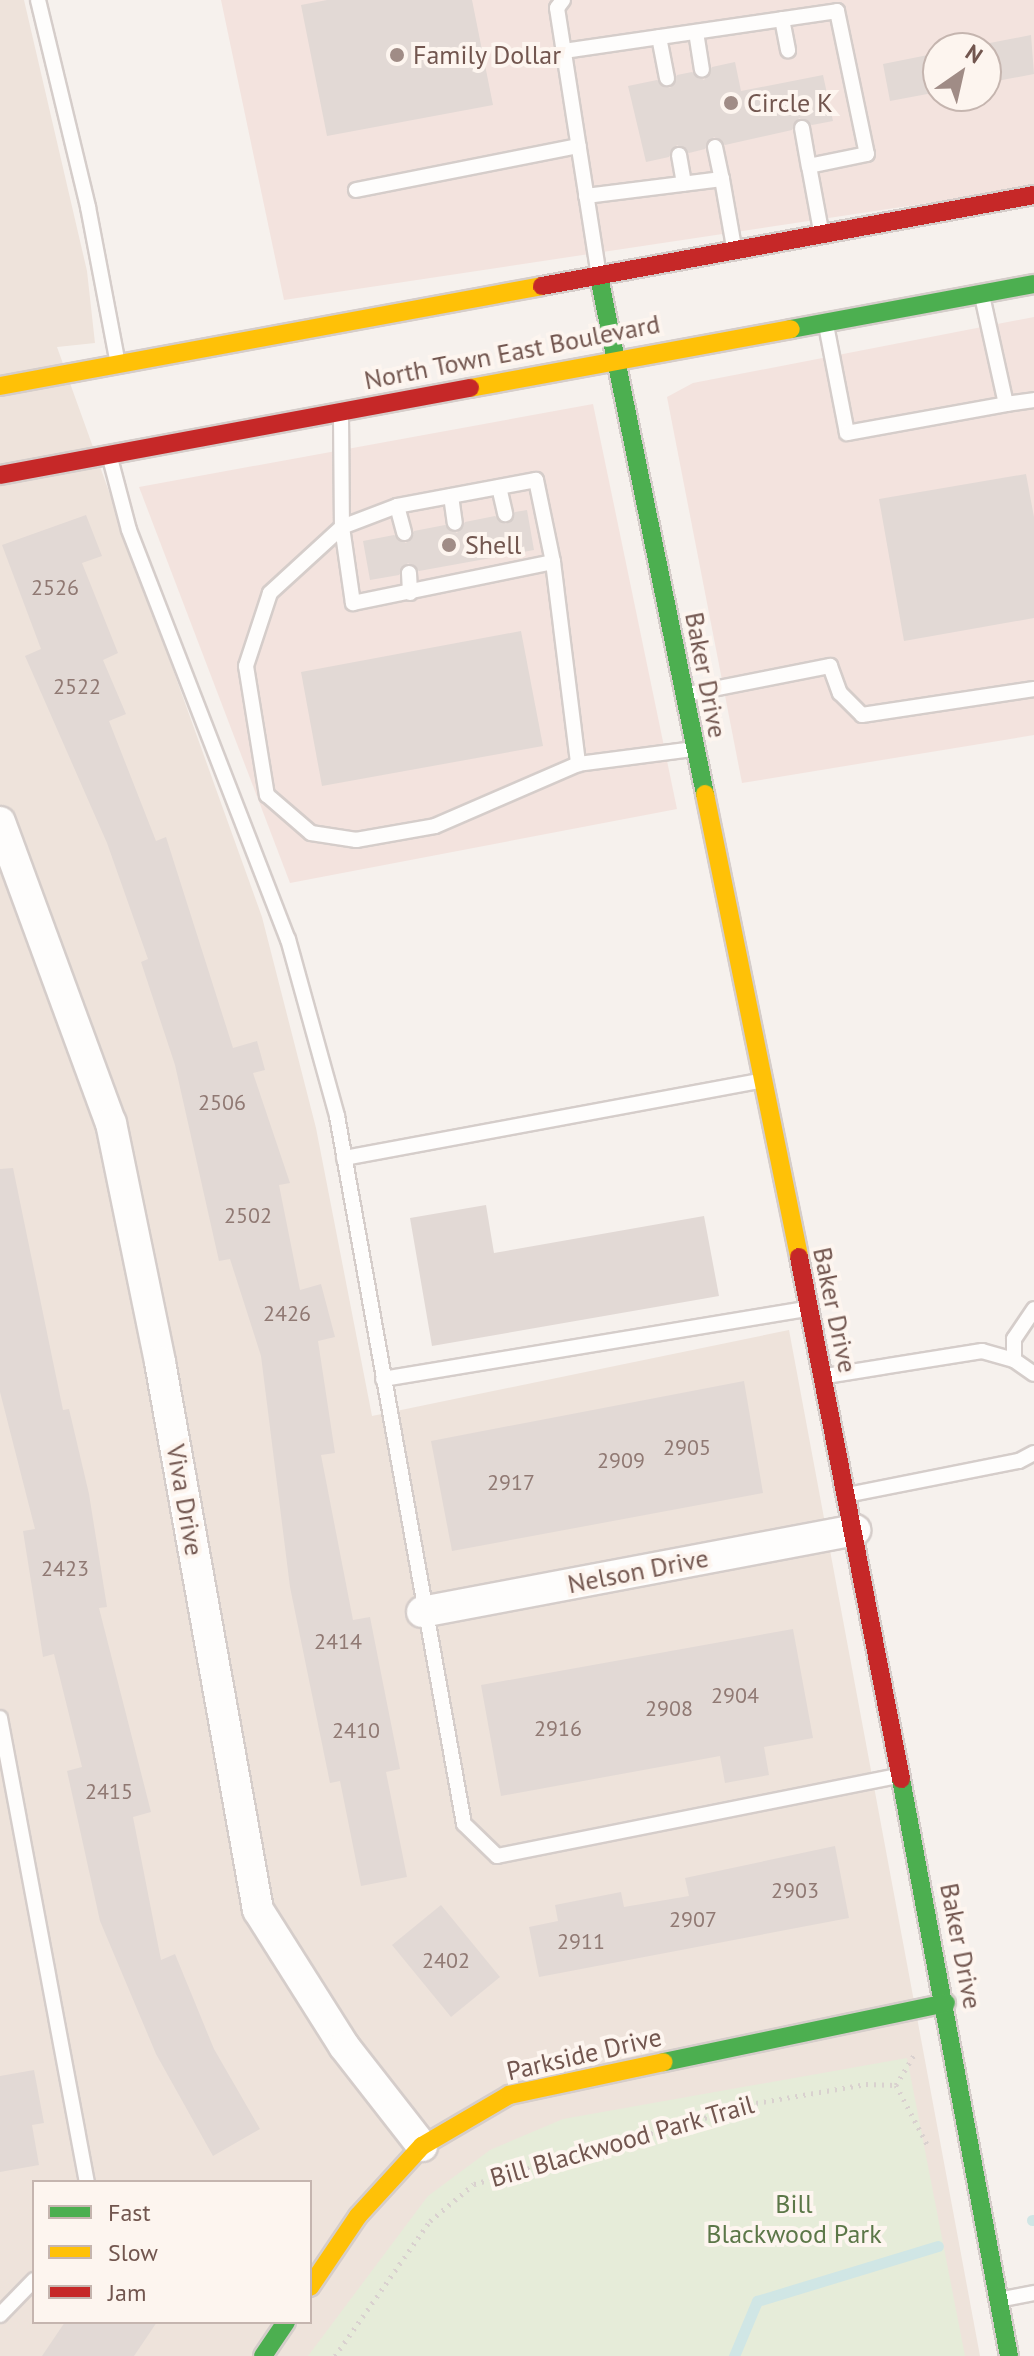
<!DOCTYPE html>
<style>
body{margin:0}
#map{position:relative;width:1034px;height:2356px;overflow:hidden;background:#f6f1ed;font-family:"PT Sans",sans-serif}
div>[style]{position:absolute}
.residential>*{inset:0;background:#eee3db}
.commercial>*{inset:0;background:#f3e3de}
.green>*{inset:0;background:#e6ecd9}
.stream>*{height:11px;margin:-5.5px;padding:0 5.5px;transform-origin:5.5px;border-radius:5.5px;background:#d0e6e5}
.building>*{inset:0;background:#e2d9d5}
.path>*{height:5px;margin-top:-2.5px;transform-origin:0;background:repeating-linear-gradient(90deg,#d9d1cf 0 2px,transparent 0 8px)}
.roads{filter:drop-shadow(2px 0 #d5cdca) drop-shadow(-2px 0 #d5cdca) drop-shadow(0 2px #d5cdca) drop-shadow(0 -2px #d5cdca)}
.lane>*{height:14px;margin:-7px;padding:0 7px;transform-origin:7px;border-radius:7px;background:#fefdfc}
.street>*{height:30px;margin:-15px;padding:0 15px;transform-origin:15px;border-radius:15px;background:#fefdfc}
.fast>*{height:18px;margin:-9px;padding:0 9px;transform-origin:9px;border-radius:9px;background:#4caf50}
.slow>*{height:18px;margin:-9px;padding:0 9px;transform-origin:9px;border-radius:9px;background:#ffc107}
.jam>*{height:18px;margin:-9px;padding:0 9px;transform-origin:9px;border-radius:9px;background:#c62828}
.dots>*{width:22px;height:22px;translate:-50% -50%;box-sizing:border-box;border:4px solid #fdf5ef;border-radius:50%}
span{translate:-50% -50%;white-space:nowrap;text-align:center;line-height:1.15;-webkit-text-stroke:8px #fdf5ef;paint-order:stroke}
.number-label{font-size:22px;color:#907973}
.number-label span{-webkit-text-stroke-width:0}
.poi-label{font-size:26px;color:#72564f}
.left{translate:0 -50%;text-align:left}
.street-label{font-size:26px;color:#72564f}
.park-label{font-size:26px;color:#5c7748}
.legend{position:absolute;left:32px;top:2180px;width:280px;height:144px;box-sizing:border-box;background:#fdf5ef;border:2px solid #c5b5af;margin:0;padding:10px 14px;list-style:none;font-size:24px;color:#72564f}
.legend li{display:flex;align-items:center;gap:16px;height:40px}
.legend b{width:40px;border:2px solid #c5b5af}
.north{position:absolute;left:922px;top:32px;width:80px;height:80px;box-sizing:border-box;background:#fdf5ef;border:2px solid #c5b5af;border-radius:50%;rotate:34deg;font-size:22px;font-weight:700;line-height:32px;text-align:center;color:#72564f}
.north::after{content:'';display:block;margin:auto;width:28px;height:36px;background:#a08c86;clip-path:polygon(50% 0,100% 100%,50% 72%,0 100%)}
</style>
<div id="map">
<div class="residential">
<div style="clip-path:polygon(evenodd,0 0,24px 0,87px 271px,95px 343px,57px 347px,262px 917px,316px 1128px,372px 1416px,789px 1330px,980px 2356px,0 2356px,0 0,34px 2182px,310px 2182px,310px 2322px,34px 2322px,34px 2182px)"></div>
</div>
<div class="commercial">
<div style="clip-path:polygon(evenodd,221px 0,1034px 0,1034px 187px,284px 300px,221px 0,938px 48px,986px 48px,986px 96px,938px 96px,938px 48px)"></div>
<div style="clip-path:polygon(1034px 317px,1034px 735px,742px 783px,667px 397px,693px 383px)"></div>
<div style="clip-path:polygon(593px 404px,677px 809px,290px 883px,139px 487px)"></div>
</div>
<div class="green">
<div style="clip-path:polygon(907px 2058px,965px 2356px,308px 2356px,428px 2196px,490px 2150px,563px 2119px)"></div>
</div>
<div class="stream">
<div style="left:1032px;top:2220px;width:2px"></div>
<div style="left:734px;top:2356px;width:60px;rotate:-67.3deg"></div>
<div style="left:757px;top:2301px;width:189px;rotate:-16.9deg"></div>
</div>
<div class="building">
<div style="clip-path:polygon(327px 0,472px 0,493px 105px,327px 136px,301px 5px)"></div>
<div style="clip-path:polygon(1031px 35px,1034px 74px,986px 83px,986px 48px,964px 48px)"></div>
<div style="clip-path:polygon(938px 53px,938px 92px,890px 101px,883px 64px)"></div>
<div style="clip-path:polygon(735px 62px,741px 91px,823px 75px,833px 121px,812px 125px,799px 118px,792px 130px,725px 145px,714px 137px,705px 149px,689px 153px,677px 145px,669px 157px,646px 162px,628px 86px,657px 80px,670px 88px,677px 75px,692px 72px,704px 80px,712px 67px)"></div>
<div style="clip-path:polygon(1026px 474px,1034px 517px,1034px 618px,904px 641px,879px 499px)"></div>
<div style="clip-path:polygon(527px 510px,534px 550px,419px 571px,408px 563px,399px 575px,370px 580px,363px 541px,394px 535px,406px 543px,414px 531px,445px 525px,457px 533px,465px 522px,495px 516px,506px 524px,515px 512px)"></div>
<div style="clip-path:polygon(86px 515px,102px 556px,82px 563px,118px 653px,103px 660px,126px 714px,109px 721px,156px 841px,166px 837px,233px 1048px,257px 1041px,265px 1070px,253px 1073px,290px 1183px,279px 1185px,300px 1290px,321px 1284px,335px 1337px,318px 1341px,335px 1453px,321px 1455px,353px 1620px,370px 1617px,379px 1663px,400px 1769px,386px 1772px,407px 1877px,361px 1886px,340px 1781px,330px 1783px,290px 1587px,261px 1356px,230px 1259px,219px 1261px,175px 1065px,141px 962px,148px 959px,107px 843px,25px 656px,41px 649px,2px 545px)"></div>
<div style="clip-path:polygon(521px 631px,543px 746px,322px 786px,301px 672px)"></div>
<div style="clip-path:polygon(13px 1168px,63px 1410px,69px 1409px,89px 1494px,107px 1607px,99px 1608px,151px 1812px,133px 1817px,161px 1960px,175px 1954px,214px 2049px,260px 2129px,213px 2156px,156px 2054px,100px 1921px,67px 1771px,82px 1767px,54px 1654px,43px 1657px,23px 1531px,35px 1529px,0 1392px,0 1169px)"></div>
<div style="clip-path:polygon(486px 1205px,494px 1253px,704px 1216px,719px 1296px,432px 1346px,410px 1218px)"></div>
<div style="clip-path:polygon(744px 1381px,763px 1493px,452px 1551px,431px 1441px)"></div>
<div style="clip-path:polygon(793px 1629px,813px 1738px,764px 1747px,769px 1775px,725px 1783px,720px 1756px,501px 1796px,481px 1685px)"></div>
<div style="clip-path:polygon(835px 1846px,849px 1918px,539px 1977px,529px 1927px,558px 1921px,555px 1905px,621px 1892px,624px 1907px,689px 1896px,685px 1878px)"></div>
<div style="clip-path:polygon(441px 1905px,500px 1977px,451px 2017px,392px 1945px)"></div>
<div style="clip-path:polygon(34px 2070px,44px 2123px,32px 2125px,39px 2165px,0 2172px,0 2076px)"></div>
<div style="clip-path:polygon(65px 2322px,157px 2322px,134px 2356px,42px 2356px)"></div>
</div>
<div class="path">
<div style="left:896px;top:2085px;width:67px;rotate:62.3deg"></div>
<div style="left:896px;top:2085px;width:35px;rotate:-59deg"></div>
<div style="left:335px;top:2356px;width:165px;rotate:-54.9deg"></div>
<div style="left:430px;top:2221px;width:57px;rotate:-40.1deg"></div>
<div style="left:474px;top:2184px;width:293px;rotate:-16deg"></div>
<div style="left:756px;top:2103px;width:112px;rotate:-9.8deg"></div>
<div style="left:866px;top:2084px;width:30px;rotate:2deg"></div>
</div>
<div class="roads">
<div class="lane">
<div style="left:38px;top:0;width:213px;rotate:76.4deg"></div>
<div style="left:88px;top:207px;width:155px;rotate:79.2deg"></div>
<div style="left:563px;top:0;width:10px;rotate:127deg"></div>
<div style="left:557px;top:8px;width:266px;rotate:81.1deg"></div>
<div style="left:782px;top:19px;width:32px;rotate:79deg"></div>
<div style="left:696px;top:32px;width:38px;rotate:81deg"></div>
<div style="left:659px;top:37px;width:42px;rotate:79deg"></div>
<div style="left:564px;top:51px;width:276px;rotate:-8.3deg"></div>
<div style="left:837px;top:11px;width:146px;rotate:78.2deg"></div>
<div style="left:867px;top:154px;width:59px;rotate:168.3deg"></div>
<div style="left:809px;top:166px;width:66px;rotate:79.5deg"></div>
<div style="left:802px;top:128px;width:39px;rotate:80deg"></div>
<div style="left:715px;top:147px;width:33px;rotate:78deg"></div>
<div style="left:679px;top:155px;width:29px;rotate:80deg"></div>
<div style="left:356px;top:190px;width:227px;rotate:-11.2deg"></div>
<div style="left:586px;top:196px;width:137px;rotate:-7.1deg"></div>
<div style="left:722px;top:179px;width:69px;rotate:80deg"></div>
<div style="left:826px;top:325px;width:110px;rotate:79deg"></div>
<div style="left:847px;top:433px;width:162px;rotate:-10.3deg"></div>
<div style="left:1006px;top:404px;width:111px;rotate:-102.5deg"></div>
<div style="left:1006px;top:404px;width:28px;rotate:-8deg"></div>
<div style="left:341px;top:416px;width:111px;rotate:89.5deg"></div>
<div style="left:342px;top:527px;width:77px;rotate:81.8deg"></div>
<div style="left:353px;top:603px;width:204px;rotate:-11.6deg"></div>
<div style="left:553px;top:562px;width:204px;rotate:82.9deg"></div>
<div style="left:578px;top:764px;width:116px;rotate:-7.4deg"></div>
<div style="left:110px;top:458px;width:74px;rotate:75.2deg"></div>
<div style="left:129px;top:530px;width:439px;rotate:68.8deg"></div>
<div style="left:288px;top:939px;width:184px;rotate:74.5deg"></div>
<div style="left:337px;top:1116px;width:719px;rotate:79.83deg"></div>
<div style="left:464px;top:1824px;width:46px;rotate:44.1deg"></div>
<div style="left:497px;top:1856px;width:409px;rotate:-11.3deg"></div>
<div style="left:499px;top:487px;width:28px;rotate:77deg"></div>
<div style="left:451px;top:496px;width:27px;rotate:82deg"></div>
<div style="left:397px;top:506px;width:28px;rotate:75deg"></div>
<div style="left:553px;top:562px;width:84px;rotate:-101.7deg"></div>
<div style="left:536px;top:480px;width:141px;rotate:169.4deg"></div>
<div style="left:397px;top:506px;width:59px;rotate:159.1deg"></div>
<div style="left:342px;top:527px;width:98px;rotate:137.5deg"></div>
<div style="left:270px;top:593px;width:77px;rotate:108.2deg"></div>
<div style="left:246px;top:666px;width:131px;rotate:80.8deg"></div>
<div style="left:267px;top:795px;width:58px;rotate:40.8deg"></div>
<div style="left:311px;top:833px;width:46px;rotate:8.8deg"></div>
<div style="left:356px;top:840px;width:80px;rotate:-10deg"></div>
<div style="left:435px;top:826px;width:156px;rotate:-23.4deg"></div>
<div style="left:409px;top:573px;width:20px;rotate:87deg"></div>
<div style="left:688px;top:694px;width:145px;rotate:-11.2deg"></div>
<div style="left:830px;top:666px;width:29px;rotate:70deg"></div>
<div style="left:840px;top:693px;width:31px;rotate:45deg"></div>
<div style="left:862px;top:715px;width:174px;rotate:-8.6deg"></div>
<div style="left:344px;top:1158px;width:424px;rotate:-10.5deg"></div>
<div style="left:1014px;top:1360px;width:21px;rotate:-90deg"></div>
<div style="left:1014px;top:1339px;width:36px;rotate:-56deg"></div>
<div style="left:826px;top:1376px;width:158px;rotate:-9.1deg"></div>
<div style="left:982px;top:1351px;width:33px;rotate:16deg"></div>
<div style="left:1014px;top:1360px;width:24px;rotate:35deg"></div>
<div style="left:383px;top:1379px;width:430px;rotate:-9.4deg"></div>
<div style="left:852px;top:1494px;width:170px;rotate:-11.2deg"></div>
<div style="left:1019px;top:1461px;width:17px;rotate:-28deg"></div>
<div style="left:0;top:1718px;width:472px;rotate:79.4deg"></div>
<div style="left:1003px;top:2299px;width:32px;rotate:-11deg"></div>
<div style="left:0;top:2315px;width:49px;rotate:-45.8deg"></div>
</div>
<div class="street">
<div style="left:0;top:822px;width:321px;rotate:69.8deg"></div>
<div style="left:111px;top:1123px;width:244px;rotate:78.4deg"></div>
<div style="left:160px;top:1362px;width:557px;rotate:79.86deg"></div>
<div style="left:258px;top:1910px;width:161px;rotate:57.7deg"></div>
<div style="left:344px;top:2046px;width:127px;rotate:52deg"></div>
<div style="left:422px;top:1612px;width:441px;rotate:-10.7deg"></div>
</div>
<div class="fast">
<div style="left:599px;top:277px;width:528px;rotate:78.41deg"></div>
<div style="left:791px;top:329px;width:247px;rotate:-10.5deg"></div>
<div style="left:901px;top:1779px;width:587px;rotate:79.4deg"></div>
<div style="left:664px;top:2062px;width:288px;rotate:-11.8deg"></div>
<div style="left:263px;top:2356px;width:41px;rotate:-55.9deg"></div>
</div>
<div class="slow">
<div style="left:0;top:386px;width:551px;rotate:-10.45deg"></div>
<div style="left:470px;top:388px;width:326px;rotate:-10.4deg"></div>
<div style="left:705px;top:794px;width:472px;rotate:78.5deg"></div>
<div style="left:310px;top:2287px;width:86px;rotate:-55.9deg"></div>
<div style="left:358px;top:2216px;width:95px;rotate:-47.6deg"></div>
<div style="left:422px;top:2146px;width:101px;rotate:-30.4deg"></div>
<div style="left:509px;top:2095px;width:158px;rotate:-12deg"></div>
</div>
<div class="jam">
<div style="left:542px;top:286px;width:500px;rotate:-10.48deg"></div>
<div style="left:0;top:475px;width:478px;rotate:-10.5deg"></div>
<div style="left:799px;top:1257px;width:532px;rotate:78.94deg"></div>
</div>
</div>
<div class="dots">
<div style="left:397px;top:55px;background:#a08c86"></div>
<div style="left:731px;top:103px;background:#a08c86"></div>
<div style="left:449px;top:545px;background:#a08c86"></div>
</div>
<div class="number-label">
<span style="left:55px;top:588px">2526</span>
<span style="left:77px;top:687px">2522</span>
<span style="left:222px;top:1103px">2506</span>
<span style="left:248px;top:1216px">2502</span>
<span style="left:287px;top:1314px">2426</span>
<span style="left:687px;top:1448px">2905</span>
<span style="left:621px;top:1461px">2909</span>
<span style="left:511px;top:1483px">2917</span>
<span style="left:65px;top:1569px">2423</span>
<span style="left:338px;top:1642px">2414</span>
<span style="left:735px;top:1696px">2904</span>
<span style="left:669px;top:1709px">2908</span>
<span style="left:558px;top:1729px">2916</span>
<span style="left:356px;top:1731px">2410</span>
<span style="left:109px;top:1792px">2415</span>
<span style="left:795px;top:1891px">2903</span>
<span style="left:693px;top:1920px">2907</span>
<span style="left:581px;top:1942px">2911</span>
<span style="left:446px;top:1961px">2402</span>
</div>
<div class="poi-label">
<span class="left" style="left:413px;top:55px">Family Dollar</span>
<span class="left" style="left:747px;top:103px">Circle K</span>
<span class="left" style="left:465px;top:545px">Shell</span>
</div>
<div class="street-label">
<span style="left:512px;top:352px;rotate:-11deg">North Town East Boulevard</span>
<span style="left:706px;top:675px;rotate:79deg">Baker Drive</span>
<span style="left:835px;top:1310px;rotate:78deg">Baker Drive</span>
<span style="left:185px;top:1500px;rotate:80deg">Viva Drive</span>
<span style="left:638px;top:1571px;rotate:-11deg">Nelson Drive</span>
<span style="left:961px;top:1946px;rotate:79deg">Baker Drive</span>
<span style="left:584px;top:2054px;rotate:-13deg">Parkside Drive</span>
<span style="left:622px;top:2141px;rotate:-16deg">Bill Blackwood Park Trail</span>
</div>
<div class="park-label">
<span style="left:794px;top:2219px">Bill<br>Blackwood Park</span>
</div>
<ul class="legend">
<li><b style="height:10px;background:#4caf50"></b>Fast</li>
<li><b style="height:10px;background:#ffc107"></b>Slow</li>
<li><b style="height:10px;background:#c62828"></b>Jam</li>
</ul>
<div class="north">N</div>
</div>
